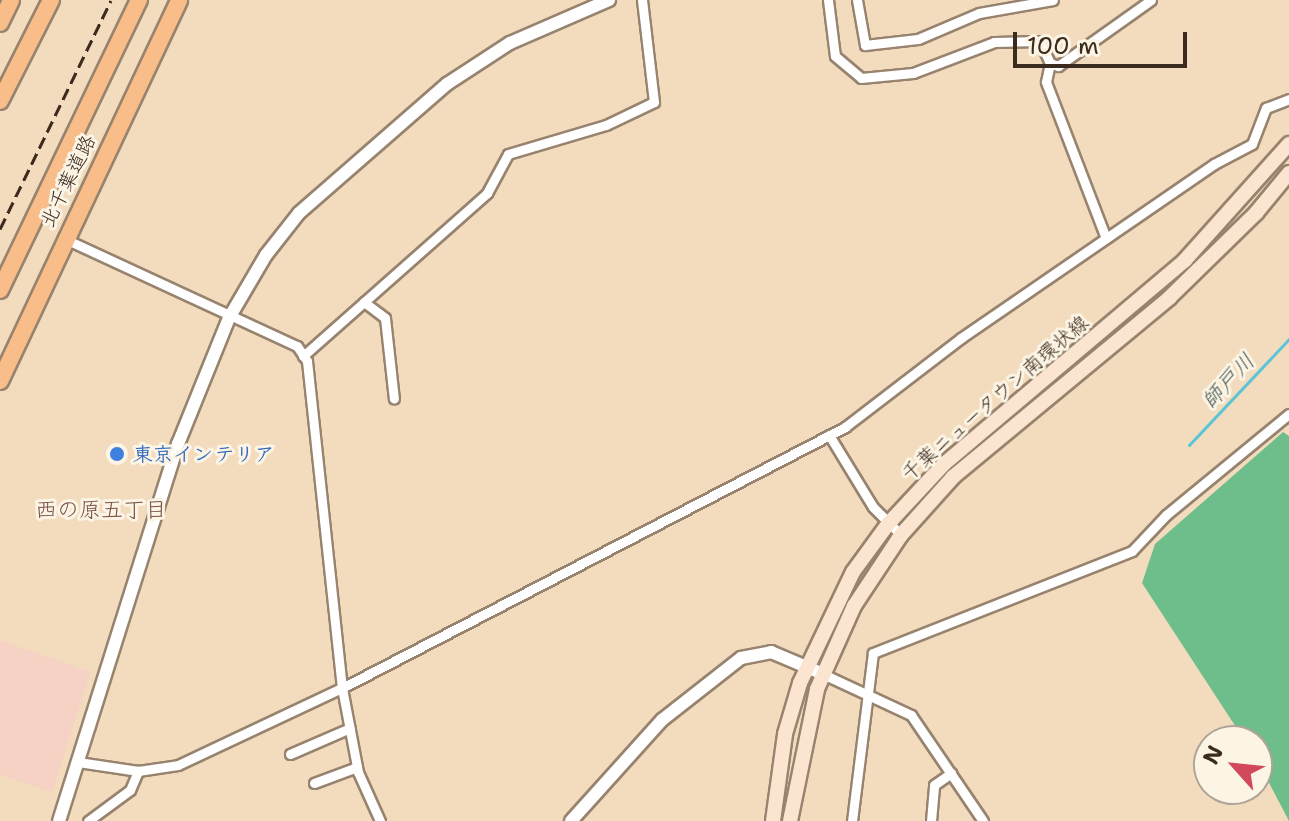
<!DOCTYPE html>
<meta charset="utf-8">
<style>
body{margin:0}
#map{position:relative;width:1289px;height:821px;overflow:hidden;background:#f3dcbe;font-family:"Shantell Sans","Klee One",sans-serif}
div>[style]{position:absolute}
.built>*{inset:0;background:#f6d2c4}
.forest>*{inset:0;background:#6dbe8a}
.stream>*{height:3px;margin:-1.5px;padding:0 1.5px;transform-origin:1.5px;border-radius:1.5px;background:#5bc4d6}
.roads{filter:drop-shadow(2px 0 #97836e) drop-shadow(-2px 0 #97836e) drop-shadow(0 2px #97836e) drop-shadow(0 -2px #97836e)}
.minor>*{height:9px;margin:-4.5px;padding:0 4.5px;transform-origin:4.5px;border-radius:4.5px;background:#fff}
.tertiary>*{height:12px;margin:-6px;padding:0 6px;transform-origin:6px;border-radius:6px;background:#fff}
.secondary>*{height:14px;margin:-7px;padding:0 7px;transform-origin:7px;border-radius:7px;background:#fce5d0}
.trunk>*{height:16px;margin:-8px;padding:0 8px;transform-origin:8px;border-radius:8px;background:#f8bd89}
.rail>*{height:3px;margin-top:-1.5px;transform-origin:0;background:repeating-linear-gradient(90deg,#3b2a1e 0 12px,transparent 0 18px)}
.dots>*{width:22px;height:22px;translate:-50% -50%;box-sizing:border-box;border:4px solid #fcf5e5;border-radius:50%}
span{translate:-50% -50%;white-space:nowrap;text-align:center;line-height:1.15;-webkit-text-stroke:6px #fcf5e5;paint-order:stroke}
.street-label{font-size:20px;color:#3b2a1e}
.shop-label{font-size:20px;color:#366cbe;font-weight:700}
.left{translate:0 -50%;text-align:left}
.water-label{font-size:22px;color:#455855;font-style:italic}
.neighbourhood-label{font-size:22px;color:#7b5148}
.north{position:absolute;left:1193px;top:725px;width:80px;height:80px;box-sizing:border-box;background:#fcf5e5;border:2px solid #afa495;border-radius:50%;rotate:297deg;font-size:22px;font-weight:700;line-height:32px;text-align:center;color:#3b2a1e}
.north::after{content:'';display:block;margin:auto;width:28px;height:36px;background:#d1495b;clip-path:polygon(50% 0,100% 100%,50% 72%,0 100%)}
.scale{position:absolute;left:1013px;top:32px;width:174px;height:36px;box-sizing:border-box;border:4px solid #3b2a1e;border-top:0;padding-left:10px;font-size:24px;line-height:28px;white-space:nowrap;color:#3b2a1e;-webkit-text-stroke:6px #fcf5e5;paint-order:stroke}
</style>
<div id="map">
<div class="built">
<div style="clip-path:polygon(0 640px,91px 672px,52px 792px,0 775px)"></div>
</div>
<div class="forest">
<div style="clip-path:polygon(1283px 432px,1289px 436px,1289px 821px,1257px 760px,1257px 741px,1245px 741px,1142px 583px,1155px 544px)"></div>
</div>
<div class="stream">
<div style="left:1189px;top:445px;width:146px;rotate:-46.7deg"></div>
</div>
<div class="roads">
<div class="minor">
<div style="left:828px;top:0;width:56px;rotate:82.9deg"></div>
<div style="left:835px;top:56px;width:34px;rotate:40deg"></div>
<div style="left:861px;top:78px;width:52px;rotate:-5.5deg"></div>
<div style="left:913px;top:73px;width:87px;rotate:-20.9deg"></div>
<div style="left:994px;top:42px;width:46px;rotate:-1.2deg"></div>
<div style="left:1040px;top:41px;width:24px;rotate:66deg"></div>
<div style="left:1050px;top:63px;width:9px;rotate:21deg"></div>
<div style="left:1058px;top:66px;width:114px;rotate:-35.4deg"></div>
<div style="left:857px;top:0;width:46px;rotate:79.9deg"></div>
<div style="left:865px;top:45px;width:53px;rotate:-6.5deg"></div>
<div style="left:918px;top:39px;width:66px;rotate:-23.1deg"></div>
<div style="left:979px;top:13px;width:75px;rotate:-10deg"></div>
<div style="left:1050px;top:63px;width:19px;rotate:102deg"></div>
<div style="left:1046px;top:82px;width:167px;rotate:69deg"></div>
<div style="left:63px;top:238px;width:258px;rotate:24.8deg"></div>
<div style="left:297px;top:346px;width:18px;rotate:56deg"></div>
<div style="left:307px;top:361px;width:329px;rotate:83.9deg"></div>
<div style="left:342px;top:688px;width:86px;rotate:79.2deg"></div>
<div style="left:358px;top:772px;width:54px;rotate:65.8deg"></div>
<div style="left:364px;top:302px;width:26px;rotate:37deg"></div>
<div style="left:385px;top:318px;width:81px;rotate:83.7deg"></div>
<div style="left:303px;top:356px;width:246px;rotate:-41.5deg"></div>
<div style="left:487px;top:193px;width:44px;rotate:-61.7deg"></div>
<div style="left:508px;top:154px;width:102px;rotate:-16.5deg"></div>
<div style="left:606px;top:125px;width:53px;rotate:-25.6deg"></div>
<div style="left:654px;top:102px;width:103px;rotate:-96.7deg"></div>
<div style="left:829px;top:435px;width:84px;rotate:58.6deg"></div>
<div style="left:873px;top:507px;width:40px;rotate:45deg"></div>
<div style="left:823px;top:674px;width:97px;rotate:25deg"></div>
<div style="left:911px;top:715px;width:128px;rotate:55.8deg"></div>
<div style="left:290px;top:754px;width:65px;rotate:-23.4deg"></div>
<div style="left:78px;top:762px;width:61px;rotate:8.5deg"></div>
<div style="left:138px;top:771px;width:40px;rotate:-8.5deg"></div>
<div style="left:178px;top:765px;width:181px;rotate:-25.2deg"></div>
<div style="left:342px;top:688px;width:567px;rotate:-27.42deg"></div>
<div style="left:845px;top:427px;width:146px;rotate:-37.5deg"></div>
<div style="left:961px;top:338px;width:307px;rotate:-34.5deg"></div>
<div style="left:1214px;top:164px;width:43px;rotate:-27.8deg"></div>
<div style="left:1252px;top:144px;width:39px;rotate:-69deg"></div>
<div style="left:1266px;top:108px;width:25px;rotate:-21deg"></div>
<div style="left:314px;top:783px;width:46px;rotate:-20.4deg"></div>
<div style="left:88px;top:821px;width:52px;rotate:-36.4deg"></div>
<div style="left:130px;top:790px;width:21px;rotate:-67deg"></div>
<div style="left:852px;top:821px;width:169px;rotate:-82.9deg"></div>
<div style="left:873px;top:653px;width:278px;rotate:-21.5deg"></div>
<div style="left:1132px;top:551px;width:50px;rotate:-46.6deg"></div>
<div style="left:1166px;top:515px;width:159px;rotate:-39.4deg"></div>
<div style="left:931px;top:821px;width:36px;rotate:-85deg"></div>
<div style="left:934px;top:785px;width:21px;rotate:-35deg"></div>
</div>
<div class="tertiary">
<div style="left:59px;top:821px;width:395px;rotate:-72.5deg"></div>
<div style="left:178px;top:444px;width:136px;rotate:-68deg"></div>
<div style="left:229px;top:318px;width:73px;rotate:-59.6deg"></div>
<div style="left:266px;top:255px;width:53px;rotate:-51.8deg"></div>
<div style="left:299px;top:213px;width:196px;rotate:-41.1deg"></div>
<div style="left:447px;top:84px;width:75px;rotate:-33.1deg"></div>
<div style="left:510px;top:43px;width:108px;rotate:-23.5deg"></div>
<div style="left:571px;top:821px;width:136px;rotate:-48deg"></div>
<div style="left:662px;top:720px;width:100px;rotate:-38.1deg"></div>
<div style="left:741px;top:658px;width:31px;rotate:-11deg"></div>
<div style="left:771px;top:652px;width:56px;rotate:22.9deg"></div>
</div>
<div class="secondary">
<div style="left:773px;top:821px;width:88px;rotate:-82.1deg"></div>
<div style="left:785px;top:734px;width:53px;rotate:-73.6deg"></div>
<div style="left:800px;top:683px;width:123px;rotate:-64.5deg"></div>
<div style="left:853px;top:572px;width:59px;rotate:-53.9deg"></div>
<div style="left:888px;top:524px;width:82px;rotate:-47deg"></div>
<div style="left:944px;top:464px;width:316px;rotate:-40.2deg"></div>
<div style="left:1185px;top:260px;width:156px;rotate:-48.1deg"></div>
<div style="left:790px;top:821px;width:135px;rotate:-78.4deg"></div>
<div style="left:817px;top:689px;width:91px;rotate:-66deg"></div>
<div style="left:854px;top:606px;width:85px;rotate:-56.5deg"></div>
<div style="left:901px;top:535px;width:78px;rotate:-48.1deg"></div>
<div style="left:953px;top:477px;width:281px;rotate:-39.6deg"></div>
<div style="left:1169px;top:298px;width:122px;rotate:-44.3deg"></div>
<div style="left:1256px;top:213px;width:52px;rotate:-50.5deg"></div>
</div>
<div class="trunk">
<div style="left:0;top:23px;width:25px;rotate:-64deg"></div>
<div style="left:0;top:101px;width:113px;rotate:-63.2deg"></div>
<div style="left:0;top:290px;width:322px;rotate:-64.4deg"></div>
<div style="left:0;top:381px;width:421px;rotate:-64.8deg"></div>
</div>
</div>
<div class="rail">
<div style="left:0;top:229px;width:254px;rotate:-64.1deg"></div>
</div>
<div class="dots">
<div style="left:117px;top:454px;background:#3f7fe0"></div>
</div>
<div class="street-label">
<span style="left:68px;top:181px;rotate:-64deg">北千葉道路</span>
<span style="left:995px;top:398px;rotate:-41deg">千葉ニュータウン南環状線</span>
</div>
<div class="shop-label">
<span class="left" style="left:133px;top:454px">東京インテリア</span>
</div>
<div class="water-label">
<span style="left:1228px;top:381px;rotate:-47deg">師戸川</span>
</div>
<div class="neighbourhood-label">
<span style="left:101px;top:510px">西の原五丁目</span>
</div>
<div class="north">N</div>
<div class="scale">100 m</div>
</div>
